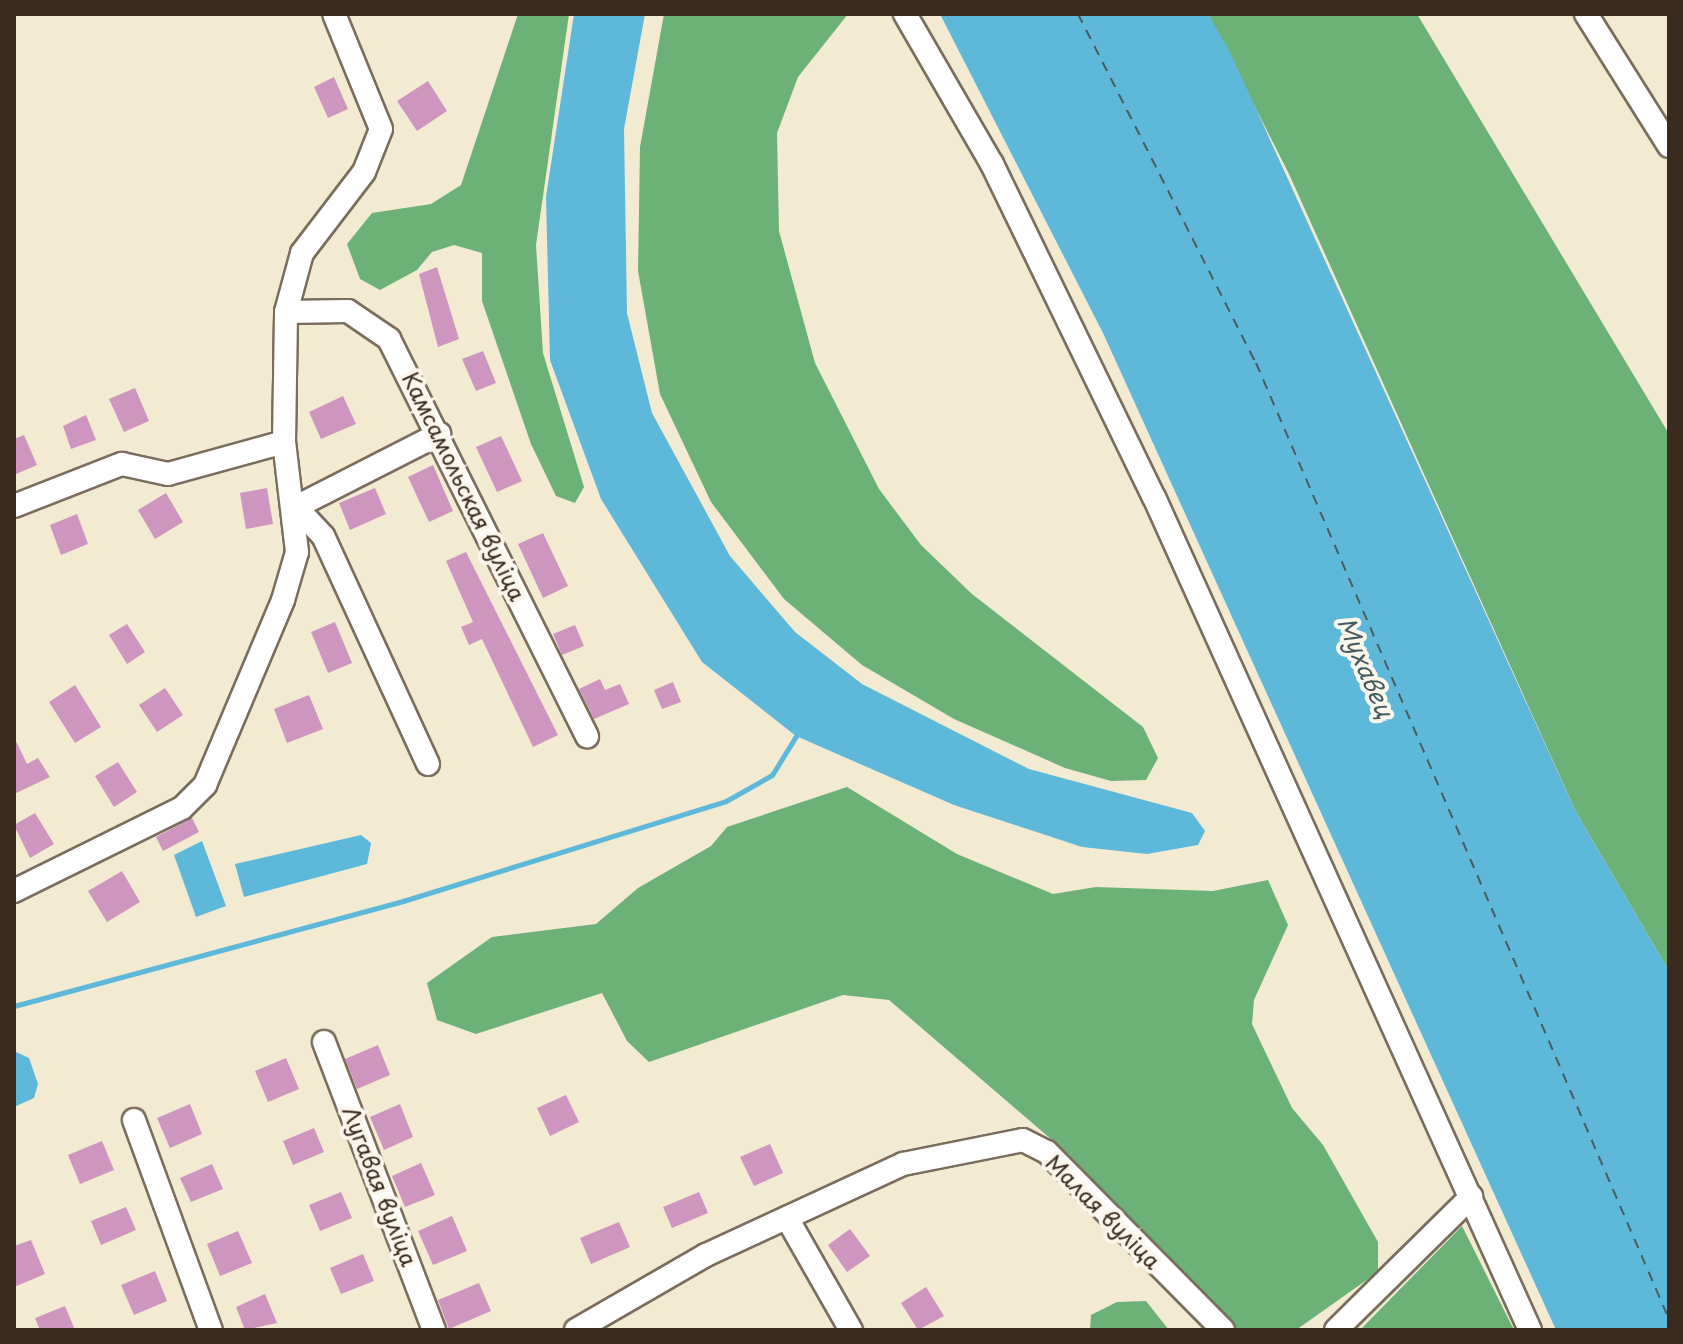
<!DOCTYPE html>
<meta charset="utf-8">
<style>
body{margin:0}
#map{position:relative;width:1683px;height:1344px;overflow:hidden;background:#f3ead2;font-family:"Playpen Sans",sans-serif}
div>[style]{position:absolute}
.forest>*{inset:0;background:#6cb278}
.water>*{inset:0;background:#5db8da}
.stream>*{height:5px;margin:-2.5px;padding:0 2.5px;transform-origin:2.5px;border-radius:2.5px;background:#5db8da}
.ferry>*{height:2px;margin-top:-1px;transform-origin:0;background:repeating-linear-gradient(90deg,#475c60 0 10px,transparent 0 18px)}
.building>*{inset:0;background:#ce95bf}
.roads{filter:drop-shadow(2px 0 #7b6d5d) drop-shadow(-2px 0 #7b6d5d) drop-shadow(0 2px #7b6d5d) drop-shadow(0 -2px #7b6d5d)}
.minor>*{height:22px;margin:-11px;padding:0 11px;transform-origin:11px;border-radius:11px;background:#fff}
span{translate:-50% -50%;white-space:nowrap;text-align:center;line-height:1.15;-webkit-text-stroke:8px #fbf7ec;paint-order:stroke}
.street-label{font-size:22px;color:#3b2a1e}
.water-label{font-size:24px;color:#475c60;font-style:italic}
.frame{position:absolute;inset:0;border:16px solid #3b2a1e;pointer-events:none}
</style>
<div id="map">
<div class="forest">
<div style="clip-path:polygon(518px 14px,569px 14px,536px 245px,543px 353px,584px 487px,575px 503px,556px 496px,531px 444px,482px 301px,482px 253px,454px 245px,432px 252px,417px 270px,380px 290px,360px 279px,347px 244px,372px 213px,431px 204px,461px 185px)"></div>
<div style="clip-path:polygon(664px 14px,848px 14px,798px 77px,777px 133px,779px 231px,815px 363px,879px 489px,921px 545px,972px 594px,1143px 727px,1158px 758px,1146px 780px,1111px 781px,1065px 768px,954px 719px,862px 665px,784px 599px,711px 502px,660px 394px,638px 271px,640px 147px)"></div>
<div style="clip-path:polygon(1208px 14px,1417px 14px,1669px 434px,1669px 971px,1576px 812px,1289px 174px)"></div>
<div style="clip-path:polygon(847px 787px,957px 854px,1053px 894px,1096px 887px,1213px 891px,1268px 880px,1288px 925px,1254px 1000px,1252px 1024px,1292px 1108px,1323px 1145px,1378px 1242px,1378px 1272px,1296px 1330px,1235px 1330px,1066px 1152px,889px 1000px,843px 995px,649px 1062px,627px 1041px,602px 993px,476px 1034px,437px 1020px,427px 983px,492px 937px,596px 924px,638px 888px,711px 846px,727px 827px)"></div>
<div style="clip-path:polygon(1462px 1226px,1514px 1330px,1360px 1330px)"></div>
<div style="clip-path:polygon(1146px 1301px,1169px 1330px,1090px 1330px,1091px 1315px,1117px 1302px)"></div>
</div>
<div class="water">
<div style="clip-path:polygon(574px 14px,645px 14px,624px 129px,627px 313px,652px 413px,730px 556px,795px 632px,862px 684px,1029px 769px,1192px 813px,1205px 831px,1198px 845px,1147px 854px,1082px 847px,954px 805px,796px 736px,702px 662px,601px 499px,550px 360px,546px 197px)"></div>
<div style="clip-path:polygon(940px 14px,1208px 14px,1231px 54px,1576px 812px,1669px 971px,1669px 1330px,1556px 1330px,1103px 333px)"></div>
<div style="clip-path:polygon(361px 835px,371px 843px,367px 864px,244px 897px,235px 864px)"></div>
<div style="clip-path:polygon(202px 841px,226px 906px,196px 917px,174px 855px)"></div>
<div style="clip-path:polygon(14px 1051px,29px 1058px,38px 1084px,34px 1098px,14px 1107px)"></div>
</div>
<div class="stream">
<div style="left:14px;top:1006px;width:403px;rotate:-15.1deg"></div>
<div style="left:403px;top:901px;width:338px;rotate:-17.2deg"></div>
<div style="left:726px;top:801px;width:53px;rotate:-29.5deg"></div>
<div style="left:772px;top:775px;width:46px;rotate:-58.4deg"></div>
</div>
<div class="ferry">
<div style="left:1078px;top:14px;width:392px;rotate:63deg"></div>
<div style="left:1256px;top:363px;width:1041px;rotate:66.64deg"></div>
</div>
<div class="building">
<div style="clip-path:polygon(334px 77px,348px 109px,328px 118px,314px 87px)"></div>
<div style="clip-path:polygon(428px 81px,447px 111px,417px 131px,397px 101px)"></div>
<div style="clip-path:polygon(437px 267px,459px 339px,438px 347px,419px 274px)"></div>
<div style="clip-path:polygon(483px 351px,496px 383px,476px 391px,462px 359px)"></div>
<div style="clip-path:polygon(135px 388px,149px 421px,124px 432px,109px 399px)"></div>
<div style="clip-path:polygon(343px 396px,356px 424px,321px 439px,309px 412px)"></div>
<div style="clip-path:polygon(86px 415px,96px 440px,71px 449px,63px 426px)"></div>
<div style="clip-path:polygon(24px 435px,37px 465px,14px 475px,14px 439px)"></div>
<div style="clip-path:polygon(501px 436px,522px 481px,497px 492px,476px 447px)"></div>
<div style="clip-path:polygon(433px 465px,453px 511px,429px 522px,408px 477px)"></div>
<div style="clip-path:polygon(267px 488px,273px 524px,246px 529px,240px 493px)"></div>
<div style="clip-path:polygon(375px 488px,386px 514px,350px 530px,339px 503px)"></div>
<div style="clip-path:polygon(166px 493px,183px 522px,155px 539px,138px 510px)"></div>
<div style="clip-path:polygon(77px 514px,88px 544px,61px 555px,50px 525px)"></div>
<div style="clip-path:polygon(543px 533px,568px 586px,543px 598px,518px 544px)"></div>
<div style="clip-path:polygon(466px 552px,558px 735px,533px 747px,482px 639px,469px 645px,461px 627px,473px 622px,446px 561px)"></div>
<div style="clip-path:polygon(335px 622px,352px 663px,328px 673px,311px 632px)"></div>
<div style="clip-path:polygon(127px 624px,145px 652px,127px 664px,109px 635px)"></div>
<div style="clip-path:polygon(575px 625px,584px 646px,562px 655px,553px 634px)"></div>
<div style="clip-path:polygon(600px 679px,605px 690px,620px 684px,629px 704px,594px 719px,579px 689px)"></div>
<div style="clip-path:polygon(673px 682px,681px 702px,662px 709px,654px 690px)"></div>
<div style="clip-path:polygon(75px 685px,101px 727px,75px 743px,49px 702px)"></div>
<div style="clip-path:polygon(165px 688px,183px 715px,157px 732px,139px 705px)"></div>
<div style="clip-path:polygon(309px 695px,323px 729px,287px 743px,274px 709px)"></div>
<div style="clip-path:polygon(14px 737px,27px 764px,38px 758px,50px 777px,14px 794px)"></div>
<div style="clip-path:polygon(118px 762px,137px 792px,114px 807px,95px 776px)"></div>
<div style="clip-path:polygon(35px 813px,54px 844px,30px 858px,14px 825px)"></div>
<div style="clip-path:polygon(192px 818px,199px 832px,163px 851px,156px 837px)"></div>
<div style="clip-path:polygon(122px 871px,140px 902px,107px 922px,88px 891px)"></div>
<div style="clip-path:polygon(378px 1045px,390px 1075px,357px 1089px,345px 1059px)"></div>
<div style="clip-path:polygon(286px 1058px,299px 1089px,268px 1102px,255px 1071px)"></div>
<div style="clip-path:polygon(566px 1095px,579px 1122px,550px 1136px,537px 1108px)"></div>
<div style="clip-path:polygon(190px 1104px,202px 1134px,170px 1148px,157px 1118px)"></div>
<div style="clip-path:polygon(400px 1104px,413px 1137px,384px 1150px,370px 1117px)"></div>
<div style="clip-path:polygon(314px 1128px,324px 1152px,293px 1165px,283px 1141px)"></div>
<div style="clip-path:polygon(102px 1141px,114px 1170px,80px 1184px,68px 1155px)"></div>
<div style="clip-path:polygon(770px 1144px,783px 1173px,754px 1186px,740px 1157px)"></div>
<div style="clip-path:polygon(421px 1163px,435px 1195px,405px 1207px,392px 1176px)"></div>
<div style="clip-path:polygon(212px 1164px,223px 1189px,191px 1202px,180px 1178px)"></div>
<div style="clip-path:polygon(341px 1192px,352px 1218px,320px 1231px,309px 1205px)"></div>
<div style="clip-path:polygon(699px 1192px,708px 1213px,672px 1228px,663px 1207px)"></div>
<div style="clip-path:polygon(126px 1207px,136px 1230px,101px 1245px,91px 1221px)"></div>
<div style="clip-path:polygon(452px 1216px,467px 1251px,433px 1265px,418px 1231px)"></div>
<div style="clip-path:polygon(619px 1222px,630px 1247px,591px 1264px,580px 1238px)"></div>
<div style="clip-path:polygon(850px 1229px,870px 1256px,847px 1272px,828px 1245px)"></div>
<div style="clip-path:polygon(238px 1231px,252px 1263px,220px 1276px,207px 1244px)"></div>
<div style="clip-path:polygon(31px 1240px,45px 1274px,14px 1287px,14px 1246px)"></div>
<div style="clip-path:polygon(363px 1254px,374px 1281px,341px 1294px,330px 1268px)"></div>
<div style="clip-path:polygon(155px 1271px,167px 1301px,134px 1315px,121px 1285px)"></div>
<div style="clip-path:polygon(479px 1283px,491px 1311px,449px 1329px,438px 1300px)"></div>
<div style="clip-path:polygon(926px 1287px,944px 1316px,918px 1330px,901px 1303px)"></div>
<div style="clip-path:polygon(265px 1294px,277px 1323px,245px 1330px,236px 1307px)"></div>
<div style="clip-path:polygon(65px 1306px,75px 1330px,40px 1330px,35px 1318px)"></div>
</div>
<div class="roads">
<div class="minor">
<div style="left:905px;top:14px;width:173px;rotate:59.9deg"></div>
<div style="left:992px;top:164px;width:370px;rotate:64.1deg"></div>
<div style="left:1154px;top:497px;width:914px;rotate:65.71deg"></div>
<div style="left:1586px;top:14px;width:156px;rotate:57.8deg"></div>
<div style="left:286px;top:312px;width:62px;rotate:-0.9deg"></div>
<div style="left:348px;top:311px;width:50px;rotate:34.3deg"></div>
<div style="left:389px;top:339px;width:444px;rotate:63.5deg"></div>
<div style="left:14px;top:506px;width:116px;rotate:-21.3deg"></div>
<div style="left:122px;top:464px;width:47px;rotate:12.3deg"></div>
<div style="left:168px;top:474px;width:120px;rotate:-15.4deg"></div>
<div style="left:428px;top:764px;width:251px;rotate:-114.7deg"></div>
<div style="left:323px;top:536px;width:40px;rotate:-133deg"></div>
<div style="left:296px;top:507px;width:161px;rotate:-27deg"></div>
<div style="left:14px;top:891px;width:187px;rotate:-26.3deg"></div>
<div style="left:182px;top:808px;width:33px;rotate:-45deg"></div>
<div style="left:205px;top:785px;width:201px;rotate:-67.1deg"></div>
<div style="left:283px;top:600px;width:50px;rotate:-73.7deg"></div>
<div style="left:297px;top:552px;width:111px;rotate:-96.7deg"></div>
<div style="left:284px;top:442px;width:130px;rotate:-89.1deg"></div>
<div style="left:286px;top:312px;width:61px;rotate:-74.8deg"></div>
<div style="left:302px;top:253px;width:102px;rotate:-52.6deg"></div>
<div style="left:364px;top:172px;width:46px;rotate:-68.4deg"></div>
<div style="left:381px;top:129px;width:124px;rotate:-112.2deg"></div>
<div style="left:324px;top:1042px;width:308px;rotate:69.1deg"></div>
<div style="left:134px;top:1120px;width:224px;rotate:69.9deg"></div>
<div style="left:787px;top:1218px;width:129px;rotate:60.3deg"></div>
<div style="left:576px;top:1330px;width:150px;rotate:-30deg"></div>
<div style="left:706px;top:1255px;width:217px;rotate:-24.8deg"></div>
<div style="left:903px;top:1164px;width:122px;rotate:-11.3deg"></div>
<div style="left:1023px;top:1140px;width:27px;rotate:27deg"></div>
<div style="left:1047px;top:1152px;width:250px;rotate:45.3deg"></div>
<div style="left:1336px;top:1330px;width:190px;rotate:-44.6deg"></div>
</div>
</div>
<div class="street-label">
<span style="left:465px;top:486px;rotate:64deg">Камсамольская вуліца</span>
<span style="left:381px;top:1186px;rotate:69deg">Лугавая вуліца</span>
<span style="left:1104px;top:1211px;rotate:45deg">Малая вуліца</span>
</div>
<div class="water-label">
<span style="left:1366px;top:667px;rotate:67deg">Мухавец</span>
</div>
<div class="frame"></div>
</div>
